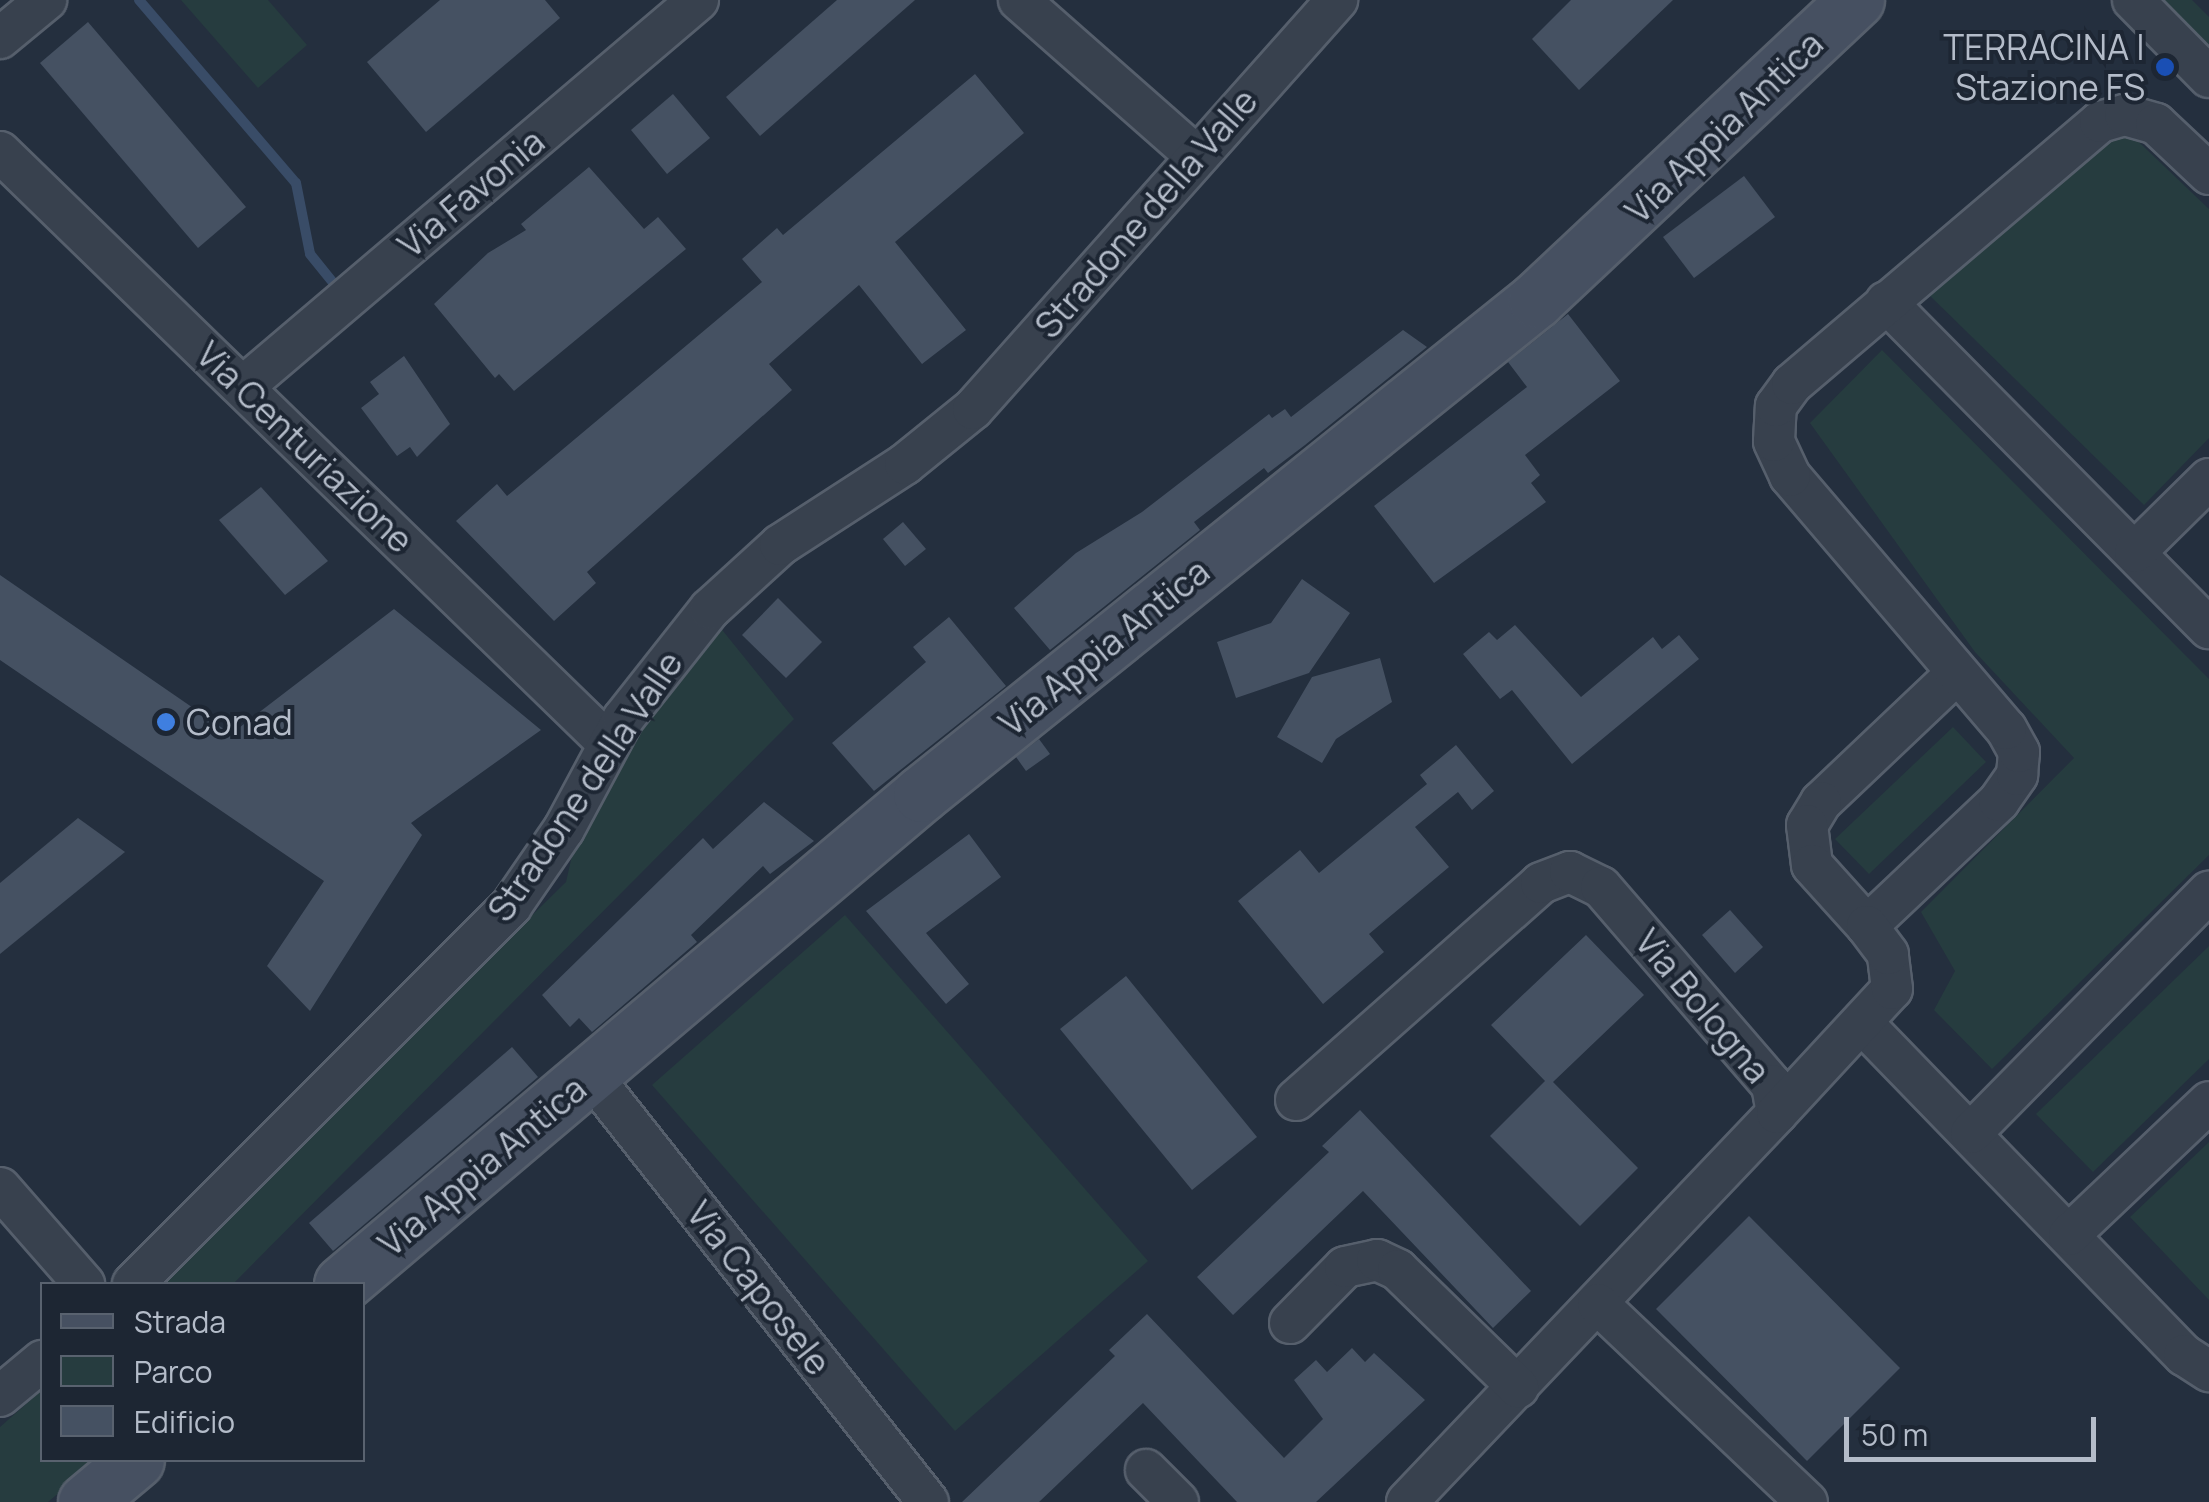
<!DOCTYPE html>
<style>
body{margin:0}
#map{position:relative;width:2209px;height:1502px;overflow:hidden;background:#242f3e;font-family:Manrope,sans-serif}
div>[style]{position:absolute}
.green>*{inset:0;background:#263c3f}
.stream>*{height:10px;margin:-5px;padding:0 5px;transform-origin:5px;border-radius:5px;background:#394c67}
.building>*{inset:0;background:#455162}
.roads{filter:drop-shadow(2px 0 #565f6c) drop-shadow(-2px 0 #565f6c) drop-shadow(0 2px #565f6c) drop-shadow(0 -2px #565f6c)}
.street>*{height:40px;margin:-20px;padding:0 20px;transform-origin:20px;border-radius:20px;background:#38414e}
.secondary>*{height:55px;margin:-27.5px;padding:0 27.5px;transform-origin:27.5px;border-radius:27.5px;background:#465061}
.dots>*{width:28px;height:28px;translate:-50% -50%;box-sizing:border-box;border:5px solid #1d2633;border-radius:50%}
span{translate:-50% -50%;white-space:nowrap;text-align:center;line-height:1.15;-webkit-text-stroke:8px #1d2633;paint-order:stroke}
.poi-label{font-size:35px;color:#b4bcc9}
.right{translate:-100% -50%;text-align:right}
.left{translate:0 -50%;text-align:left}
.street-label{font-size:35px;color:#b4bcc9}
.legend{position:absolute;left:40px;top:1282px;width:325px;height:180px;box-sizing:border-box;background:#1d2633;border:2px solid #59626f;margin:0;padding:12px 18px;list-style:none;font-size:30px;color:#b4bcc9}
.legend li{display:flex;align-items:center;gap:20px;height:50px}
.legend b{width:50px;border:2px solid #59626f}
.scale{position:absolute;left:1844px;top:1417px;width:252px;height:45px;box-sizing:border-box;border:5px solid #b4bcc9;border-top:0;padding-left:12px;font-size:30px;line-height:35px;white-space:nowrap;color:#b4bcc9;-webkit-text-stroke:8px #1d2633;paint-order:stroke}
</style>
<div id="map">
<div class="green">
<div style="clip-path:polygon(181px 0,268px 0,307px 45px,258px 88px)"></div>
<div style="clip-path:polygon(2160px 0,2192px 0,2209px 17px,2209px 50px)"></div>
<div style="clip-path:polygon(2121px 125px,2209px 209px,2209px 438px,2144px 505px,1924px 290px)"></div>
<div style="clip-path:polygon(1882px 350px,2209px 679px,2209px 855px,1992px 1069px,1934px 1010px,1955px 971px,1921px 912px,2074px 758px,1975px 652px,1810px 423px)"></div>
<div style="clip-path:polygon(719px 626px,794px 719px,233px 1284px,155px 1284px,566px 882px,576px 838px,620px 750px)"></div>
<div style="clip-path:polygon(1953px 727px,1986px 762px,1869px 874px,1835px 839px)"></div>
<div style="clip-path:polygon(845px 915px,1148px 1261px,955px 1431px,652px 1085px)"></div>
<div style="clip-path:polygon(2209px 946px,2209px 1059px,2093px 1172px,2036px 1114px)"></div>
<div style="clip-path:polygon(2209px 1142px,2209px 1300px,2130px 1217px)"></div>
<div style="clip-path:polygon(42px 1390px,42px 1460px,98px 1460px,48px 1502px,0 1502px,0 1427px)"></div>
</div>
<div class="stream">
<div style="left:139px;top:0;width:241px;rotate:49.4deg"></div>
<div style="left:296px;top:183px;width:72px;rotate:78.8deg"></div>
<div style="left:310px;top:254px;width:38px;rotate:51deg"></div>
</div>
<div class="building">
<div style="clip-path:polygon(440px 0,545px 0,560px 18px,426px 132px,367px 62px)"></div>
<div style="clip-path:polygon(837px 0,915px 0,760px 136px,726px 97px)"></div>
<div style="clip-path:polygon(1571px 0,1673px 0,1579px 90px,1532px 39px)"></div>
<div style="clip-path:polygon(88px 22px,246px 207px,198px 248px,40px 63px)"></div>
<div style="clip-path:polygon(975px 74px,1024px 133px,895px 242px,966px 330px,922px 364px,859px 285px,769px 364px,792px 390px,587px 572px,596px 583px,554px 621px,456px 521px,497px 484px,507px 496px,762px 282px,742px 259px,777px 228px,783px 235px)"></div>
<div style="clip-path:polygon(673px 94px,710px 138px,667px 174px,631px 130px)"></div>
<div style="clip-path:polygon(589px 167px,644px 229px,658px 217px,686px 249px,514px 391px,499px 374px,495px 378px,434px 304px,488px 253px,526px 230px,521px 224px)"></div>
<div style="clip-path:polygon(1744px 176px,1775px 217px,1694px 278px,1663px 237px)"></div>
<div style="clip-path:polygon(1568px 314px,1620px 381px,1525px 455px,1540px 475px,1531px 483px,1546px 502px,1434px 583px,1374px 506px,1527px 387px,1508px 362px)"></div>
<div style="clip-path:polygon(1403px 330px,1427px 347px,1305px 445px,1268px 473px,1264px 468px,1194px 522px,1200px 530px,1050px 650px,1014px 608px,1076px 553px,1142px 512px,1269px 414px,1272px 418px,1285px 409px,1291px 417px)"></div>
<div style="clip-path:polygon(404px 356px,450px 424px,417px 457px,410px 447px,397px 456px,361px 408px,379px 394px,370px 382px)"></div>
<div style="clip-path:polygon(261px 487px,328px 561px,285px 595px,219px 520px)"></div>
<div style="clip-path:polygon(903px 522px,926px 549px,905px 566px,883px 539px)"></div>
<div style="clip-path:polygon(0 575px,231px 734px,394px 609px,541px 730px,411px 823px,422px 835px,310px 1011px,267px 966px,324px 881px,0 660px)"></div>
<div style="clip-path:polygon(1302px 579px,1350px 613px,1309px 673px,1236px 698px,1217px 642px,1271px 623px)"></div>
<div style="clip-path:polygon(778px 598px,822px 642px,786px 678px,742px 635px)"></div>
<div style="clip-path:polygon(949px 617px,1006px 686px,874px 791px,832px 743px,926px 662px,913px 647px)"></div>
<div style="clip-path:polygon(1515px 625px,1581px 697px,1653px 637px,1662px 649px,1679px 635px,1699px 659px,1572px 764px,1512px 690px,1500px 699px,1463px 654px,1489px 632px,1497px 640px)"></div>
<div style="clip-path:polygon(1380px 658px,1392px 702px,1336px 739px,1322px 763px,1277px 737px,1312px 677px)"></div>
<div style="clip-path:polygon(1039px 739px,1050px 754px,1026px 771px,1016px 757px)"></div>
<div style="clip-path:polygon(1456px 745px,1494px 791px,1472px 810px,1458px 792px,1415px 827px,1449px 867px,1369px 934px,1384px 952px,1323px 1004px,1238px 901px,1300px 850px,1319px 873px,1427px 784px,1420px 775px)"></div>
<div style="clip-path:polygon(764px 802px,814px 841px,770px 874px,763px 866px,691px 935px,697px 942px,592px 1032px,579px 1018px,570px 1027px,542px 995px,703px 838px,713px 849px)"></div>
<div style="clip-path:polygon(78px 818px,125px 852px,0 954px,0 883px)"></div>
<div style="clip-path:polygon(969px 834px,1001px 877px,926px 933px,969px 984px,946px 1004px,866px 911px)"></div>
<div style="clip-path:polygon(1730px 910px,1763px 947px,1735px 973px,1702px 935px)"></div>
<div style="clip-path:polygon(1586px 935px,1644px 995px,1553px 1082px,1638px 1168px,1580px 1226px,1490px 1136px,1545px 1081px,1491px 1025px)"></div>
<div style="clip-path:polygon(1126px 976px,1257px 1137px,1192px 1190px,1060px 1029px)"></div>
<div style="clip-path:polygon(512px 1047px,538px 1077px,333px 1251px,309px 1223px)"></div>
<div style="clip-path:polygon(1360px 1110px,1531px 1291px,1493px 1328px,1363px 1191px,1233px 1315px,1197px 1277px,1329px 1152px,1322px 1146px)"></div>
<div style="clip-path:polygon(1749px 1216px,1900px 1368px,1807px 1461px,1656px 1309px)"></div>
<div style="clip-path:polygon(1147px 1314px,1284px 1458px,1323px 1419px,1294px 1380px,1316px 1360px,1327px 1372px,1352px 1348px,1365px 1362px,1374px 1353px,1425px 1400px,1316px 1502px,1237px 1502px,1143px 1403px,1039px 1502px,962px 1502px,1115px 1356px,1109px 1350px)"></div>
</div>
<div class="roads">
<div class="street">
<div style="left:1019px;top:0;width:236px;rotate:41.4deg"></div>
<div style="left:2133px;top:0;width:108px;rotate:45.4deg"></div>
<div style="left:0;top:38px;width:60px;rotate:-39.6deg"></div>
<div style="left:0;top:152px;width:849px;rotate:44.19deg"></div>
<div style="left:1886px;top:302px;width:459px;rotate:45.3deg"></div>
<div style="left:244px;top:386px;width:596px;rotate:-40.37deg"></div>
<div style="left:2135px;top:552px;width:104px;rotate:-44.6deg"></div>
<div style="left:1955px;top:675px;width:185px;rotate:136.5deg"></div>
<div style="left:1821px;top:802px;width:27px;rotate:121deg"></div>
<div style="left:1807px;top:825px;width:40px;rotate:82.9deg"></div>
<div style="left:1812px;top:865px;width:82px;rotate:48deg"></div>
<div style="left:1867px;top:926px;width:182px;rotate:-43.4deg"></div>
<div style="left:1999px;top:801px;width:32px;rotate:-55deg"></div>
<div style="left:2017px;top:775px;width:23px;rotate:-85deg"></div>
<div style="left:2019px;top:752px;width:26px;rotate:-119deg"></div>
<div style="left:2006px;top:729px;width:333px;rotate:-130.5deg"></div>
<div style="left:1790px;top:476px;width:38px;rotate:-115deg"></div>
<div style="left:1774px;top:441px;width:35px;rotate:-87deg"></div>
<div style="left:1776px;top:406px;width:27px;rotate:-54deg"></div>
<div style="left:1792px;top:384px;width:404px;rotate:-40.4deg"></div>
<div style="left:2100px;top:122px;width:26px;rotate:-16deg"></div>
<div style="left:2125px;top:115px;width:32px;rotate:16deg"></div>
<div style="left:2156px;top:124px;width:73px;rotate:43.3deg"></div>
<div style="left:1864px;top:1025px;width:460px;rotate:45.9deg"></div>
<div style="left:2184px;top:1355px;width:30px;rotate:33deg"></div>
<div style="left:590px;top:1074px;width:545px;rotate:51.7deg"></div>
<div style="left:1296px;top:1100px;width:327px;rotate:-41.5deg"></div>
<div style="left:1541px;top:883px;width:31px;rotate:-21deg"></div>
<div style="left:1570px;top:872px;width:34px;rotate:26deg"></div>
<div style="left:1601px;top:887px;width:262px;rotate:49.2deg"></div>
<div style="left:1772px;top:1085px;width:28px;rotate:80deg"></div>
<div style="left:1777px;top:1113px;width:537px;rotate:133.57deg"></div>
<div style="left:1777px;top:1113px;width:169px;rotate:-47.2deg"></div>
<div style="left:1892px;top:989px;width:35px;rotate:-97deg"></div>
<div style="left:1888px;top:954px;width:35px;rotate:-127deg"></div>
<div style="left:1971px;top:1133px;width:339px;rotate:-45.4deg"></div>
<div style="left:0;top:1188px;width:128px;rotate:48.8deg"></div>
<div style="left:2069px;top:1235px;width:193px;rotate:-43.5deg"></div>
<div style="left:133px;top:1284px;width:535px;rotate:-45deg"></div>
<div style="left:511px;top:906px;width:93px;rotate:-55.5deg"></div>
<div style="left:564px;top:829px;width:125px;rotate:-61.8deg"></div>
<div style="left:623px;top:719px;width:140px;rotate:-51.7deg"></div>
<div style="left:710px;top:609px;width:95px;rotate:-42.4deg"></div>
<div style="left:780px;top:545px;width:149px;rotate:-32.9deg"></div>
<div style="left:905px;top:464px;width:87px;rotate:-39deg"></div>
<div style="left:973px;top:409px;width:548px;rotate:-48.33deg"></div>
<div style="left:1598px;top:1304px;width:288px;rotate:43.5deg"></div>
<div style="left:1290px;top:1323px;width:78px;rotate:-45.5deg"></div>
<div style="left:1345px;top:1267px;width:33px;rotate:-12deg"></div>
<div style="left:1377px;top:1260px;width:23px;rotate:25deg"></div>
<div style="left:1398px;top:1270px;width:168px;rotate:44.3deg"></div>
<div style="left:0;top:1396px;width:55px;rotate:-39.8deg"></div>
<div style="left:1146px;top:1470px;width:45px;rotate:45deg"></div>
</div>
<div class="secondary">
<div style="left:342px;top:1284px;width:759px;rotate:-40.24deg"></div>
<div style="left:921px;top:794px;width:789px;rotate:-38.77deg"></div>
<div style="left:1536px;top:300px;width:439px;rotate:-43.2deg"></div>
<div style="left:86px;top:1502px;width:65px;rotate:-40deg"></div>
</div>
</div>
<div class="dots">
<div style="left:2165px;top:67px;background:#1a4fb4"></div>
<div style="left:166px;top:722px;background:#3f7fe0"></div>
</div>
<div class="poi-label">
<span class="right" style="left:2145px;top:67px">TERRACINA |<br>Stazione FS</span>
<span class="left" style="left:186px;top:722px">Conad</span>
</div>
<div class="street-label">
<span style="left:1724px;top:127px;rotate:-44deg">Via Appia Antica</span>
<span style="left:471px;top:193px;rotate:-40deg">Via Favonia</span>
<span style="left:1146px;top:213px;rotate:-49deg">Stradone della Valle</span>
<span style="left:305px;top:447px;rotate:44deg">Via Centuriazione</span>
<span style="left:1104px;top:647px;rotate:-39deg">Via Appia Antica</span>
<span style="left:585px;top:786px;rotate:-56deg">Stradone della Valle</span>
<span style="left:1703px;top:1006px;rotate:50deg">Via Bologna</span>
<span style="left:482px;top:1166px;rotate:-40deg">Via Appia Antica</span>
<span style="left:759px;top:1288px;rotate:52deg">Via Caposele</span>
</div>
<ul class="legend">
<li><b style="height:12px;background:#465061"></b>Strada</li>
<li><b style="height:28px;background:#263c3f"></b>Parco</li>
<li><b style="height:28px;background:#455162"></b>Edificio</li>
</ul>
<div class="scale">50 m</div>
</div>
